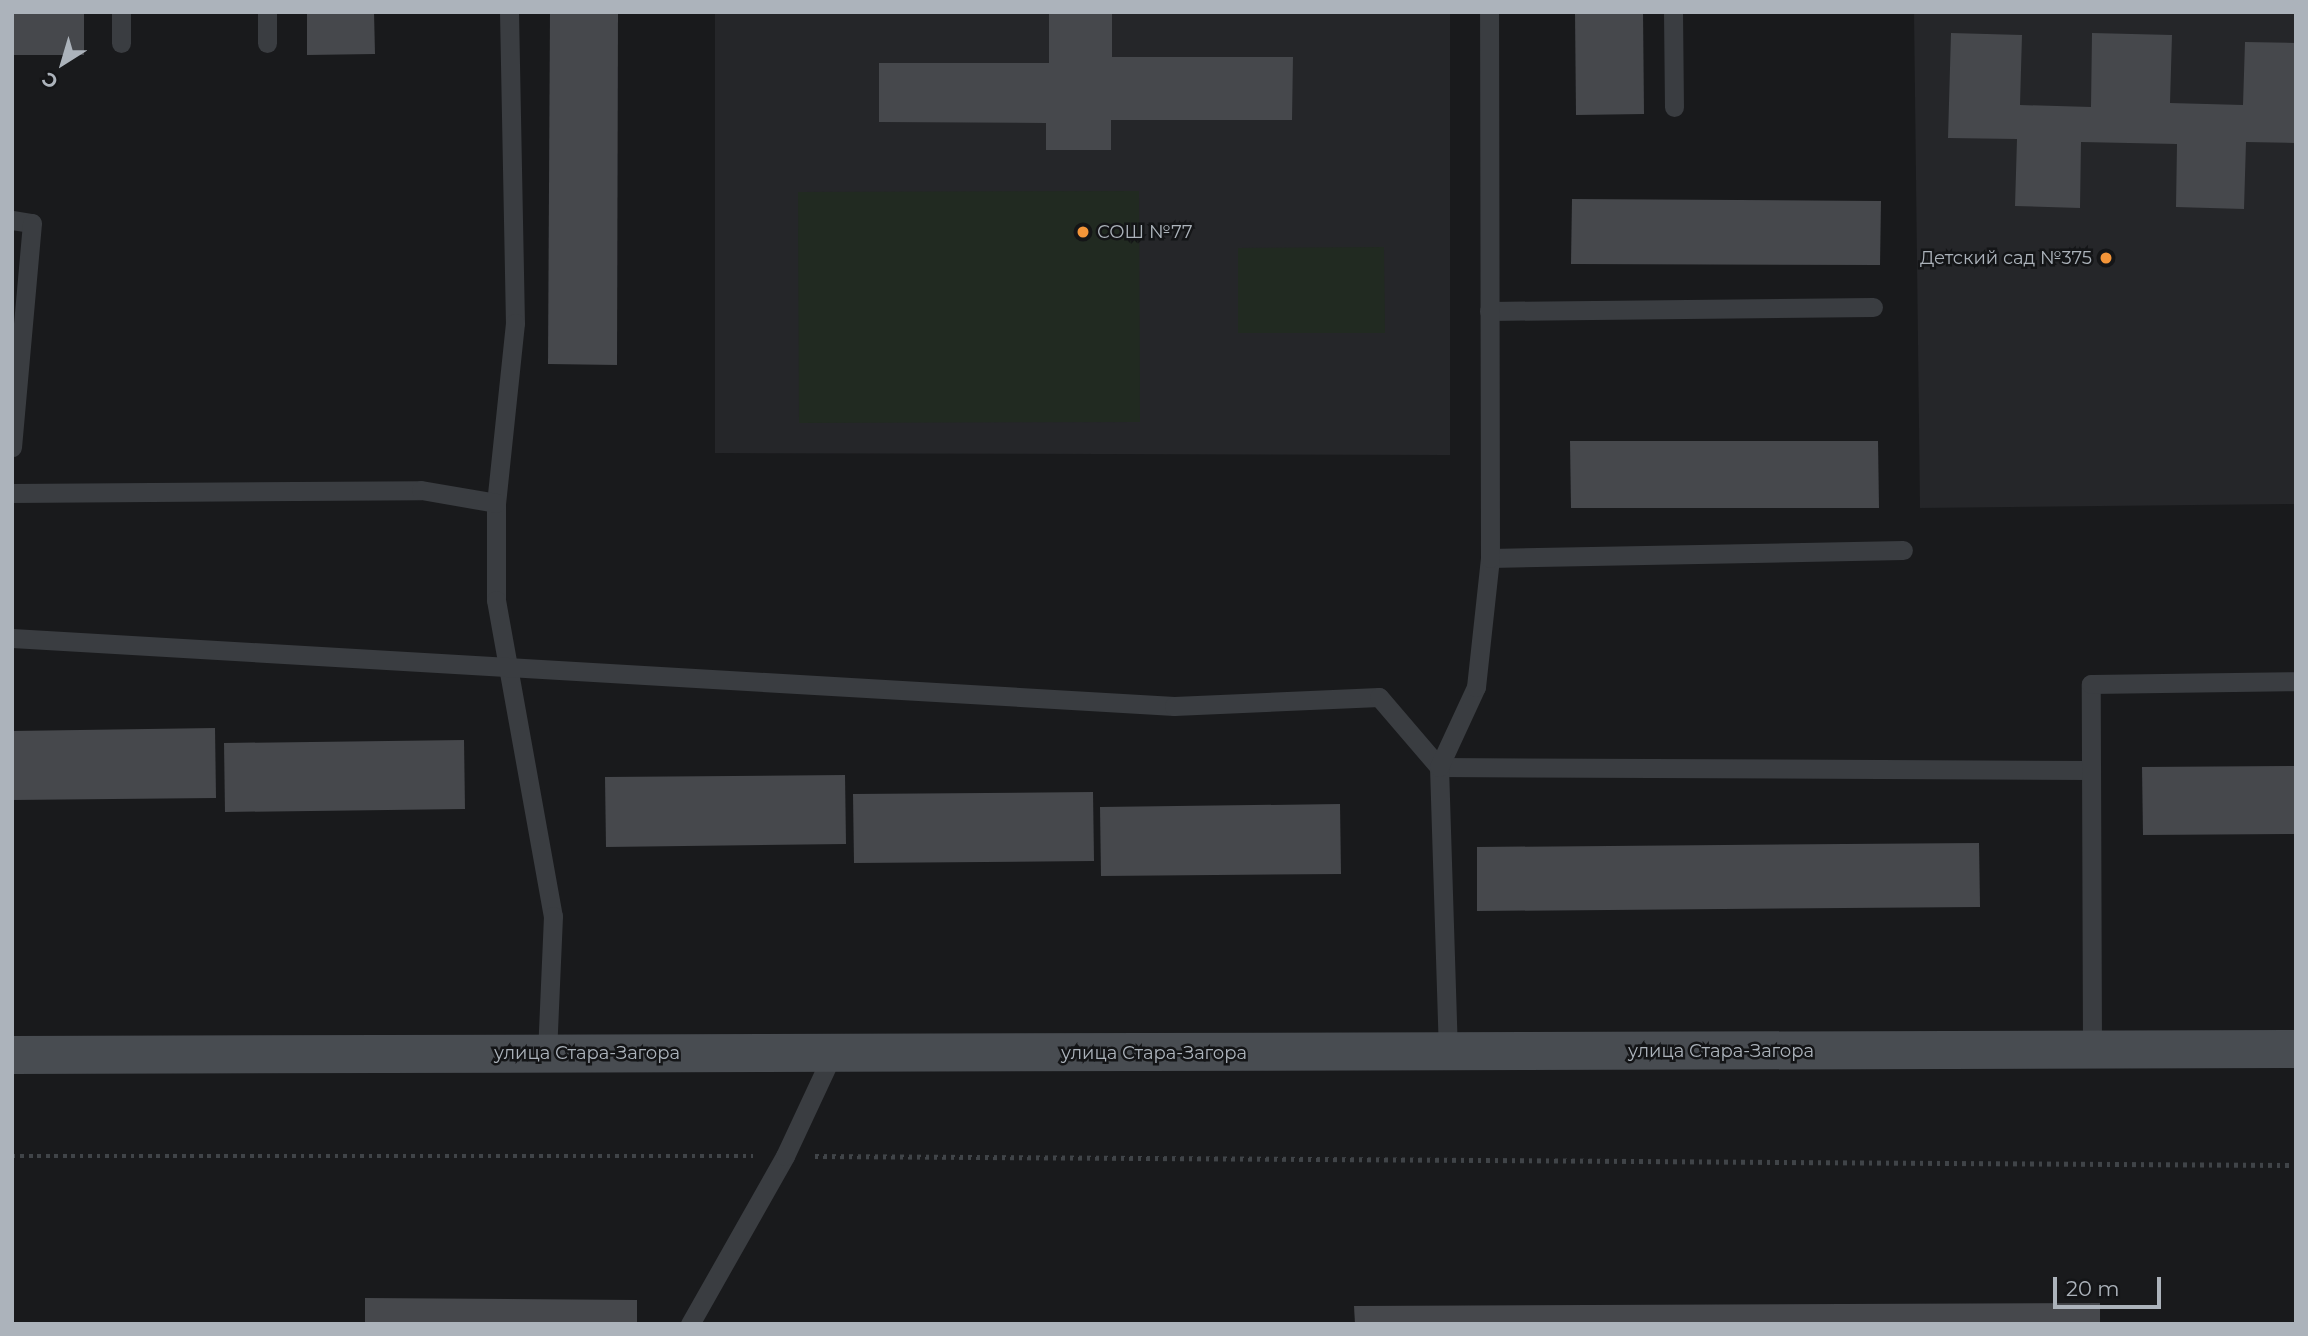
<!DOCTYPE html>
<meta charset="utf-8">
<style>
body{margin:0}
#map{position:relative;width:2308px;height:1336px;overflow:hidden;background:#191a1c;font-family:Montserrat,sans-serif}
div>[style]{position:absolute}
.built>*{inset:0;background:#252629}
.green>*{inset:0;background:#212a21}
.building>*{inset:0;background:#46484c}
.path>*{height:4.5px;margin-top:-2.25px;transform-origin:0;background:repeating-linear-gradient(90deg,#404448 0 3.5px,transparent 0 8.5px)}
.lane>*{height:19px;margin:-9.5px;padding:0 9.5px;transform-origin:9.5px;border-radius:9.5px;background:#3a3d41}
.secondary>*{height:38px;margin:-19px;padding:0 19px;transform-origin:19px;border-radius:19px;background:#484c51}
.dots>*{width:19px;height:19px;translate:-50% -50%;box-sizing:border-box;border:4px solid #141517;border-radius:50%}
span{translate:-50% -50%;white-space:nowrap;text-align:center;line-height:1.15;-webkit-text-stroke:5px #141517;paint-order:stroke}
.poi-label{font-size:18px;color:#acb3bb}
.left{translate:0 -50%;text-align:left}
.right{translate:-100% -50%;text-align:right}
.street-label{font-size:18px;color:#acb3bb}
.frame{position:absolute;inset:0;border:14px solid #acb3bb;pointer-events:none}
.north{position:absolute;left:28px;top:28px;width:70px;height:70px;-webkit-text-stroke:5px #141517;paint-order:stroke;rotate:217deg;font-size:19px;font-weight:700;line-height:28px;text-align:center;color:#acb3bb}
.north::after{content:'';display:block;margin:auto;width:24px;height:32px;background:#acb3bb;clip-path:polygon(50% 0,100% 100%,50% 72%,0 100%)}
.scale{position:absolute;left:2053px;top:1277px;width:108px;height:32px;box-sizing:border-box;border:4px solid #acb3bb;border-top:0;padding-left:9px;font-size:21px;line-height:24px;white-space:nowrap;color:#acb3bb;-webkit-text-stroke:5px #141517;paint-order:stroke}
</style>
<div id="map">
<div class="built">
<div style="clip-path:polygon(715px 12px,1450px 12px,1450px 455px,715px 453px)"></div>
<div style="clip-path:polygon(1914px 12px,2296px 12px,2296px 504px,1920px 508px)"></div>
</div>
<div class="green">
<div style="clip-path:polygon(1139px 191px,1140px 422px,799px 423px,798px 192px)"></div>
<div style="clip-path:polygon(1384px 247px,1385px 333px,1238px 333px,1238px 248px)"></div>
</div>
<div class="building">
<div style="clip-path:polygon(14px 12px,84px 12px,84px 55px,14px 55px)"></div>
<div style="clip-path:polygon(307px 12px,374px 12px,375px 54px,307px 55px)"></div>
<div style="clip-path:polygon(550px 12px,618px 12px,617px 365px,548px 364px)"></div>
<div style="clip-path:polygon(1049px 12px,1112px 12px,1112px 57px,1293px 57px,1292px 120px,1111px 120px,1111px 150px,1046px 150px,1046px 123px,879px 122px,879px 63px,1049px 63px)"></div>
<div style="clip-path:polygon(1575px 12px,1643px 12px,1644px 114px,1576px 115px)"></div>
<div style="clip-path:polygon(1951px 33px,2022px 35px,2020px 105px,2091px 107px,2092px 33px,2172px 35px,2170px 103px,2243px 105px,2245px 42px,2296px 43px,2296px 143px,2246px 142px,2244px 209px,2176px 207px,2177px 144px,2081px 142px,2080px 208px,2015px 206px,2017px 139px,1948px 138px)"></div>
<div style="clip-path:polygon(1572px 199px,1881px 201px,1880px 265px,1571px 264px)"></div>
<div style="clip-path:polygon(1570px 441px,1878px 441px,1879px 508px,1571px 508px)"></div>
<div style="clip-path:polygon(215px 728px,216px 798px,12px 800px,12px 731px)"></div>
<div style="clip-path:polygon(464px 740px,465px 809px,225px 812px,224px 743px)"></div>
<div style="clip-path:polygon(2296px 766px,2296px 834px,2143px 835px,2142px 767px)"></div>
<div style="clip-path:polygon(845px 775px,846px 844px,606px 847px,605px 777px)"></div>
<div style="clip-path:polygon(1093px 792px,1094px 861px,854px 863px,853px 794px)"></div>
<div style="clip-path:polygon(1340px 804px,1341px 874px,1101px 876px,1100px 807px)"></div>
<div style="clip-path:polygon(1979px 843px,1980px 907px,1477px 911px,1477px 847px)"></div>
<div style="clip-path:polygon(365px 1298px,637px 1300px,637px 1324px,365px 1324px)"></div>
<div style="clip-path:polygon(2100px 1303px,2100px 1324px,1355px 1324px,1354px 1306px)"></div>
</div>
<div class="path">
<div style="left:12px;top:1156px;width:741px"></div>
<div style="left:815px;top:1156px;width:1481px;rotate:0.35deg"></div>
</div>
<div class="lane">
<div style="left:121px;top:12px;width:31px;rotate:90deg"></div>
<div style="left:267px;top:12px;width:31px;rotate:90deg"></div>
<div style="left:509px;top:12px;width:311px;rotate:88.9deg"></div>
<div style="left:515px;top:323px;width:181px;rotate:96deg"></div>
<div style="left:496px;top:503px;width:97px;rotate:90deg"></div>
<div style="left:496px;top:600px;width:321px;rotate:79.8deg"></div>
<div style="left:553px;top:916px;width:137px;rotate:92.5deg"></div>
<div style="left:1673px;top:12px;width:95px;rotate:89.4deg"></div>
<div style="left:12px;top:220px;width:20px;rotate:9deg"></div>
<div style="left:32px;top:223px;width:225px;rotate:95.1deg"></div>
<div style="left:1489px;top:311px;width:384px;rotate:-0.6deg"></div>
<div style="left:12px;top:493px;width:409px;rotate:-0.4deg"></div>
<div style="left:421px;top:490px;width:76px;rotate:9.8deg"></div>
<div style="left:1490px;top:558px;width:413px;rotate:-1.1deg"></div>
<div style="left:12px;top:638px;width:1164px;rotate:3.35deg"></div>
<div style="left:1174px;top:706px;width:205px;rotate:-2.5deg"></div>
<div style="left:1379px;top:697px;width:92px;rotate:49.4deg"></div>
<div style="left:1439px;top:767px;width:652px;rotate:0.26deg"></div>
<div style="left:2092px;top:1047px;width:363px;rotate:-90.2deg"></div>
<div style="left:2091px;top:684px;width:205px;rotate:-0.8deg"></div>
<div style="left:1448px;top:1053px;width:286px;rotate:-91.8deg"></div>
<div style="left:1439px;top:767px;width:88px;rotate:-65.2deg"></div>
<div style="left:1476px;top:687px;width:130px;rotate:-83.8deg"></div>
<div style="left:1490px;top:558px;width:546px;rotate:-90.1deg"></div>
<div style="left:690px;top:1324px;width:193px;rotate:-60.5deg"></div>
<div style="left:785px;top:1156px;width:114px;rotate:-65deg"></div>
</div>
<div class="secondary">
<div style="left:12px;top:1055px;width:2284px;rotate:-0.15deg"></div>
</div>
<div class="dots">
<div style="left:1083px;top:232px;background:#f49539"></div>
<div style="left:2106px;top:258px;background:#f49539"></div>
</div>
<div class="poi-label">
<span class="left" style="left:1097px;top:232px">СОШ №77</span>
<span class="right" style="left:2092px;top:258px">Детский сад №375</span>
</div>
<div class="street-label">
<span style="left:1721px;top:1051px">улица Стара-Загора</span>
<span style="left:587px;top:1053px">улица Стара-Загора</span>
<span style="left:1154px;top:1053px">улица Стара-Загора</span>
</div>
<div class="frame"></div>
<div class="north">С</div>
<div class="scale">20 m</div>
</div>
